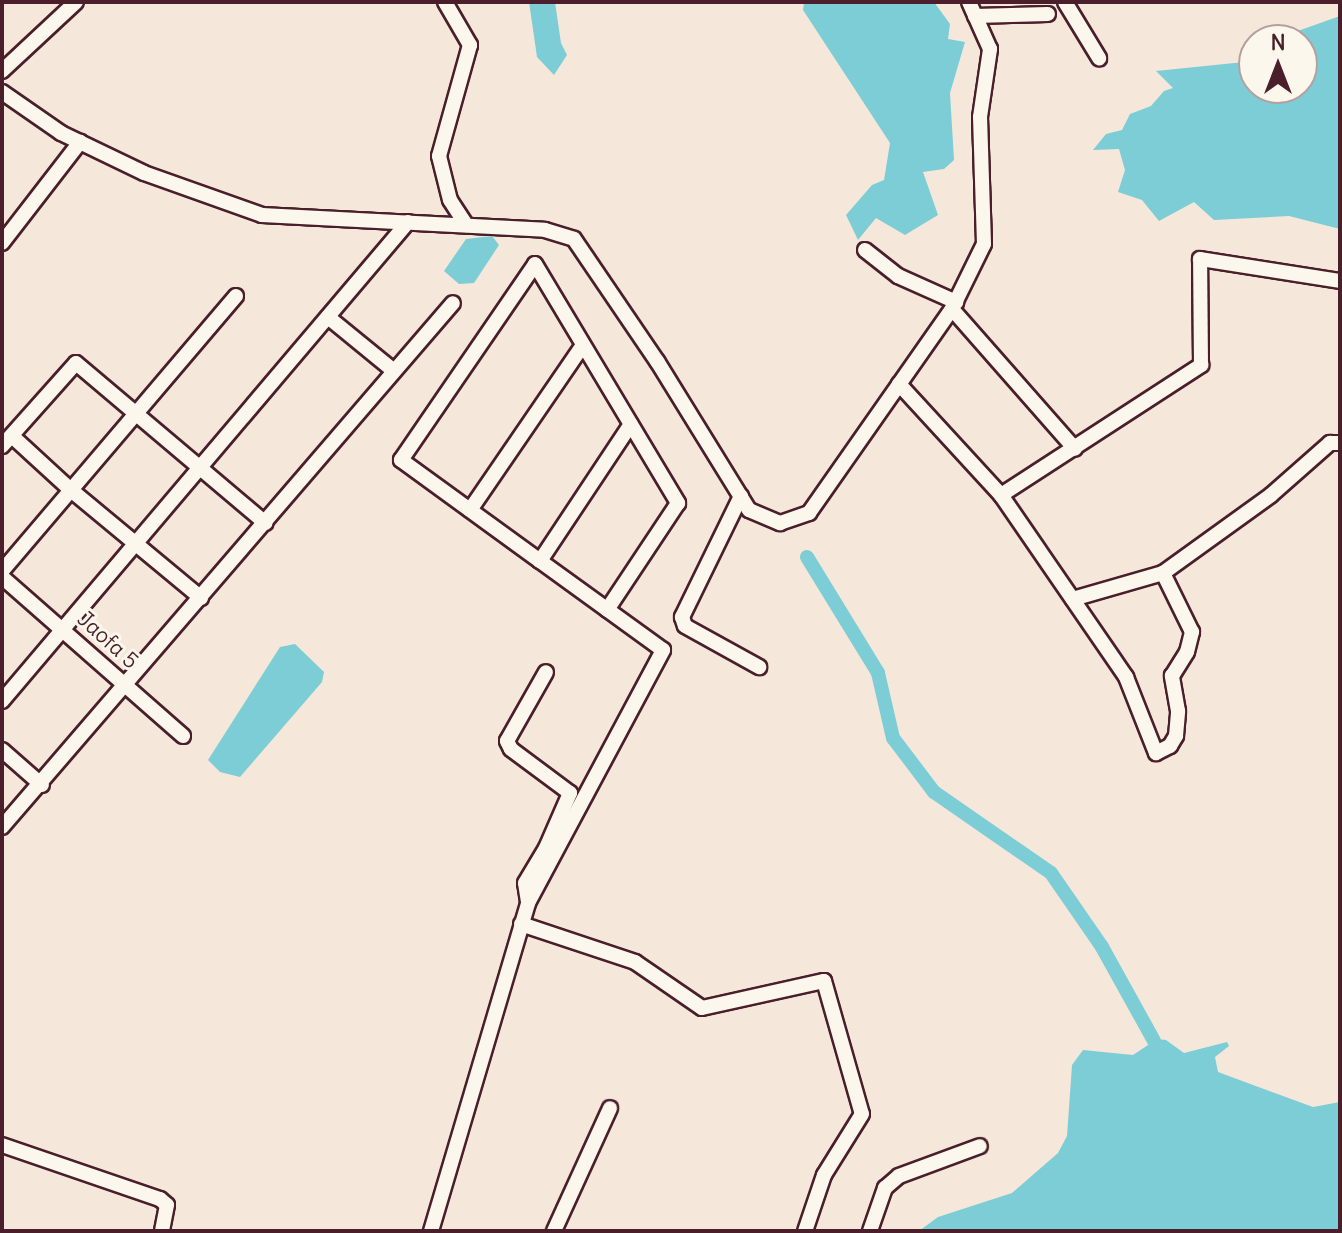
<!DOCTYPE html>
<style>
body{margin:0}
#map{position:relative;width:1342px;height:1233px;overflow:hidden;background:#f5e8da;font-family:Delius,sans-serif}
div>[style]{position:absolute}
.water>*{inset:0;background:#7ccdd5}
.canal>*{height:14px;margin:-7px;padding:0 7px;transform-origin:7px;border-radius:7px;background:#7ccdd5}
.roads{filter:drop-shadow(2px 0 #4a1f2b) drop-shadow(-2px 0 #4a1f2b) drop-shadow(0 2px #4a1f2b) drop-shadow(0 -2px #4a1f2b)}
.street>*{height:14px;margin:-7px;padding:0 7px;transform-origin:7px;border-radius:7px;background:#fbf7ec}
span{translate:-50% -50%;white-space:nowrap;text-align:center;line-height:1.15;-webkit-text-stroke:6px #fbf7ec;paint-order:stroke}
.street-label{font-size:22px;color:#4a1f2b}
.frame{position:absolute;inset:0;border:4px solid #4a1f2b;pointer-events:none}
.north{position:absolute;left:1238px;top:24px;width:80px;height:80px;box-sizing:border-box;background:#fbf7ec;border:2px solid #b4a19f;border-radius:50%;rotate:0deg;font-size:22px;font-weight:700;line-height:32px;text-align:center;color:#4a1f2b}
.north::after{content:'';display:block;margin:auto;width:28px;height:36px;background:#4a1f2b;clip-path:polygon(50% 0,100% 100%,50% 72%,0 100%)}
</style>
<div id="map">
<div class="water">
<div style="clip-path:polygon(529px 2px,555px 2px,561px 43px,567px 55px,554px 75px,537px 57px)"></div>
<div style="clip-path:polygon(804px 2px,934px 2px,950px 24px,948px 39px,965px 42px,950px 93px,954px 160px,944px 169px,923px 172px,938px 215px,905px 235px,876px 218px,858px 240px,846px 215px,872px 185px,884px 180px,890px 143px,803px 10px)"></div>
<div style="clip-path:polygon(1340px 16px,1340px 229px,1289px 216px,1214px 220px,1194px 202px,1159px 221px,1142px 200px,1118px 192px,1125px 170px,1119px 149px,1093px 150px,1106px 134px,1122px 130px,1130px 114px,1151px 106px,1164px 91px,1173px 88px,1156px 71px,1254px 61px,1254px 88px,1302px 88px,1302px 40px,1284px 40px,1292px 33px)"></div>
<div style="clip-path:polygon(492px 236px,499px 245px,474px 283px,459px 284px,444px 271px,466px 239px)"></div>
<div style="clip-path:polygon(295px 644px,324px 672px,322px 682px,240px 777px,220px 772px,208px 760px,280px 647px)"></div>
<div style="clip-path:polygon(1157px 1039px,1166px 1040px,1184px 1053px,1227px 1042px,1229px 1046px,1215px 1057px,1218px 1072px,1313px 1107px,1340px 1102px,1340px 1231px,919px 1231px,938px 1217px,1012px 1193px,1058px 1153px,1067px 1136px,1072px 1065px,1083px 1050px,1133px 1055px)"></div>
</div>
<div class="canal">
<div style="left:807px;top:557px;width:136px;rotate:58.5deg"></div>
<div style="left:878px;top:673px;width:67px;rotate:77deg"></div>
<div style="left:893px;top:738px;width:68px;rotate:52.8deg"></div>
<div style="left:934px;top:792px;width:142px;rotate:34.7deg"></div>
<div style="left:1051px;top:873px;width:90px;rotate:55.4deg"></div>
<div style="left:1102px;top:947px;width:107px;rotate:61deg"></div>
</div>
<div class="roads">
<div class="street">
<div style="left:445px;top:2px;width:50px;rotate:59.8deg"></div>
<div style="left:470px;top:45px;width:115px;rotate:105.6deg"></div>
<div style="left:439px;top:156px;width:45px;rotate:76deg"></div>
<div style="left:450px;top:200px;width:30px;rotate:57deg"></div>
<div style="left:1065px;top:2px;width:66px;rotate:58.7deg"></div>
<div style="left:975px;top:16px;width:73px;rotate:-1.6deg"></div>
<div style="left:2px;top:71px;width:101px;rotate:-43deg"></div>
<div style="left:2px;top:92px;width:72px;rotate:34.8deg"></div>
<div style="left:61px;top:133px;width:92px;rotate:25.7deg"></div>
<div style="left:144px;top:173px;width:125px;rotate:19.6deg"></div>
<div style="left:262px;top:215px;width:283px;rotate:3deg"></div>
<div style="left:545px;top:230px;width:30px;rotate:17deg"></div>
<div style="left:574px;top:239px;width:148px;rotate:55.8deg"></div>
<div style="left:657px;top:361px;width:175px;rotate:58.3deg"></div>
<div style="left:749px;top:510px;width:34px;rotate:23deg"></div>
<div style="left:780px;top:523px;width:31px;rotate:-19deg"></div>
<div style="left:809px;top:513px;width:249px;rotate:-55deg"></div>
<div style="left:952px;top:309px;width:72px;rotate:-63.8deg"></div>
<div style="left:984px;top:244px;width:127px;rotate:-91.8deg"></div>
<div style="left:980px;top:117px;width:69px;rotate:-81.6deg"></div>
<div style="left:990px;top:49px;width:51px;rotate:-114.1deg"></div>
<div style="left:2px;top:243px;width:128px;rotate:-52.3deg"></div>
<div style="left:865px;top:250px;width:42px;rotate:38.2deg"></div>
<div style="left:898px;top:276px;width:64px;rotate:24.1deg"></div>
<div style="left:952px;top:309px;width:186px;rotate:48.7deg"></div>
<div style="left:328px;top:317px;width:85px;rotate:39.3deg"></div>
<div style="left:899px;top:384px;width:151px;rotate:47.4deg"></div>
<div style="left:1001px;top:495px;width:221px;rotate:55.5deg"></div>
<div style="left:1126px;top:677px;width:82px;rotate:68.5deg"></div>
<div style="left:1156px;top:753px;width:16px;rotate:-27deg"></div>
<div style="left:1170px;top:746px;width:12px;rotate:-59deg"></div>
<div style="left:1176px;top:736px;width:25px;rotate:-85deg"></div>
<div style="left:1178px;top:711px;width:36px;rotate:-100deg"></div>
<div style="left:1172px;top:676px;width:28px;rotate:-58deg"></div>
<div style="left:1187px;top:652px;width:21px;rotate:-76deg"></div>
<div style="left:1192px;top:632px;width:66px;rotate:-116.2deg"></div>
<div style="left:1163px;top:573px;width:94px;rotate:163.9deg"></div>
<div style="left:12px;top:436px;width:80px;rotate:42.5deg"></div>
<div style="left:71px;top:490px;width:169px;rotate:39.7deg"></div>
<div style="left:2px;top:446px;width:111px;rotate:-48.3deg"></div>
<div style="left:76px;top:363px;width:248px;rotate:40.2deg"></div>
<div style="left:1001px;top:495px;width:239px;rotate:-33deg"></div>
<div style="left:1201px;top:365px;width:106px;rotate:-90.5deg"></div>
<div style="left:1200px;top:259px;width:142px;rotate:8.9deg"></div>
<div style="left:741px;top:496px;width:135px;rotate:116deg"></div>
<div style="left:682px;top:617px;width:9px;rotate:72deg"></div>
<div style="left:685px;top:626px;width:85px;rotate:29deg"></div>
<div style="left:470px;top:510px;width:200px;rotate:-55.6deg"></div>
<div style="left:540px;top:561px;width:164px;rotate:-56.4deg"></div>
<div style="left:2px;top:571px;width:361px;rotate:-49.6deg"></div>
<div style="left:1163px;top:573px;width:133px;rotate:-35.8deg"></div>
<div style="left:1271px;top:495px;width:79px;rotate:-41.4deg"></div>
<div style="left:1330px;top:443px;width:10px"></div>
<div style="left:2px;top:577px;width:241px;rotate:41.3deg"></div>
<div style="left:2px;top:701px;width:628px;rotate:-49.72deg"></div>
<div style="left:2px;top:750px;width:53px;rotate:41.2deg"></div>
<div style="left:2px;top:827px;width:691px;rotate:-49.28deg"></div>
<div style="left:528px;top:902px;width:19px;rotate:-99deg"></div>
<div style="left:525px;top:883px;width:41px;rotate:-59deg"></div>
<div style="left:546px;top:848px;width:60px;rotate:-66.4deg"></div>
<div style="left:570px;top:793px;width:74px;rotate:-143.3deg"></div>
<div style="left:511px;top:749px;width:9px;rotate:-117deg"></div>
<div style="left:507px;top:741px;width:79px;rotate:-60.5deg"></div>
<div style="left:521px;top:924px;width:120px;rotate:18.4deg"></div>
<div style="left:635px;top:962px;width:81px;rotate:34.5deg"></div>
<div style="left:702px;top:1008px;width:125px;rotate:-12.5deg"></div>
<div style="left:824px;top:981px;width:138px;rotate:74.1deg"></div>
<div style="left:862px;top:1114px;width:72px;rotate:121.9deg"></div>
<div style="left:824px;top:1175px;width:59px;rotate:108.7deg"></div>
<div style="left:2px;top:1145px;width:167px;rotate:18.9deg"></div>
<div style="left:160px;top:1199px;width:9px;rotate:41deg"></div>
<div style="left:167px;top:1205px;width:26px;rotate:101deg"></div>
<div style="left:431px;top:1231px;width:342px;rotate:-73.5deg"></div>
<div style="left:528px;top:903px;width:287px;rotate:-61.9deg"></div>
<div style="left:663px;top:650px;width:152px;rotate:-144.1deg"></div>
<div style="left:540px;top:561px;width:172px;rotate:-144deg"></div>
<div style="left:401px;top:460px;width:237px;rotate:-55.6deg"></div>
<div style="left:535px;top:264px;width:279px;rotate:59.1deg"></div>
<div style="left:678px;top:503px;width:128px;rotate:123.6deg"></div>
<div style="left:554px;top:1231px;width:135px;rotate:-65.5deg"></div>
<div style="left:870px;top:1231px;width:46px;rotate:-70.8deg"></div>
<div style="left:885px;top:1188px;width:18px;rotate:-41deg"></div>
<div style="left:899px;top:1176px;width:86px;rotate:-20.3deg"></div>
</div>
</div>
<div class="street-label">
<span style="left:108px;top:640px;rotate:42deg">Jaofa 5</span>
</div>
<div class="frame"></div>
<div class="north">N</div>
</div>
